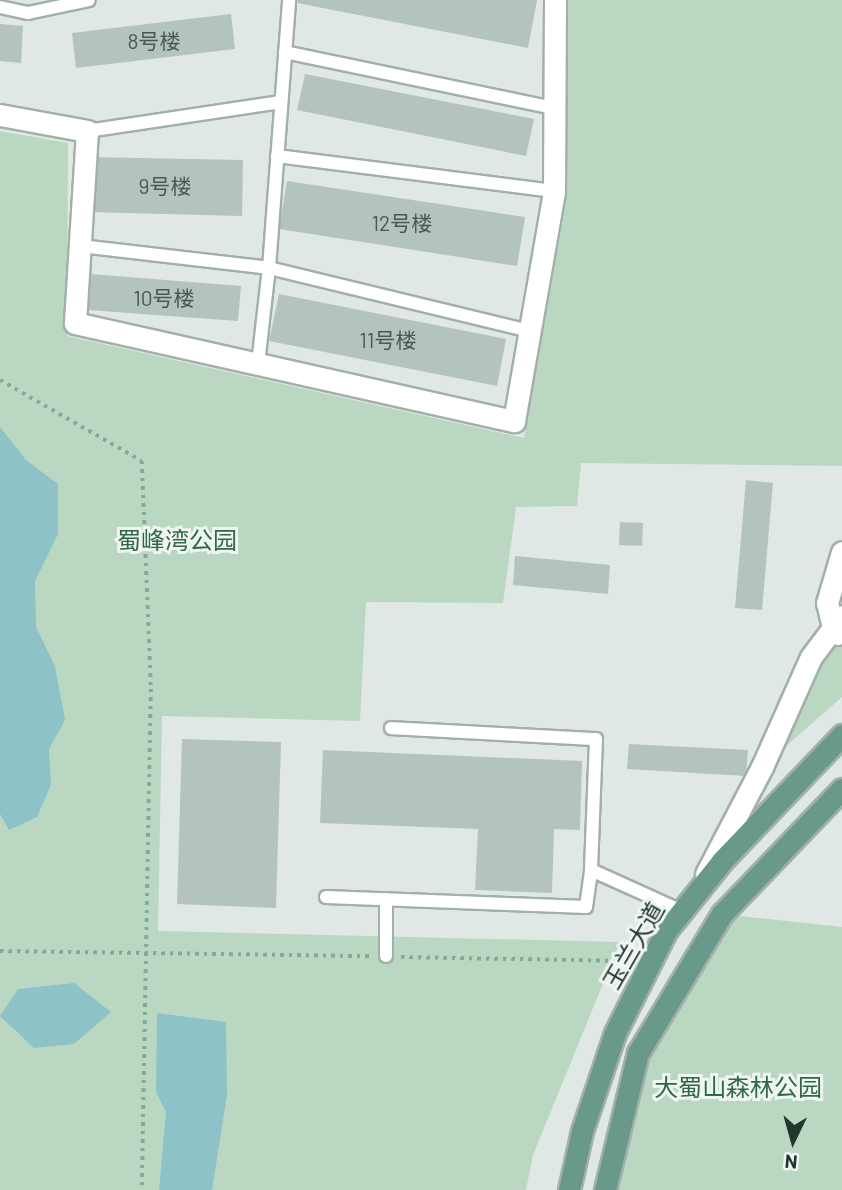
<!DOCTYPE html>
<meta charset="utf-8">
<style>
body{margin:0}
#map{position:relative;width:842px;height:1190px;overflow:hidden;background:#dfe8e4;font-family:Barlow,"Noto Sans SC",sans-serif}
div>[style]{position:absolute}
.green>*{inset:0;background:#bad8c1}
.water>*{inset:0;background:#8cc2c8}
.building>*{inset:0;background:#b5c3bd}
.path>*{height:3.5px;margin-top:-1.75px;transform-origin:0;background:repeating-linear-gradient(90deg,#83a99b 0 3.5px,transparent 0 8.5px)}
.roads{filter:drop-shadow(2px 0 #a3afaa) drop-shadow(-2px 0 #a3afaa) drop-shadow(0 2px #a3afaa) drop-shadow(0 -2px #a3afaa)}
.lane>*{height:12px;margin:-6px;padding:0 6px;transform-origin:6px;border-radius:6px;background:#fff}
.street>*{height:21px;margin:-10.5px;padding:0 10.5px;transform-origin:10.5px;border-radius:10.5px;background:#fff}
.primary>*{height:21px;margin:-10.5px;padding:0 10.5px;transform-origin:10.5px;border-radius:10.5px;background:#68998a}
span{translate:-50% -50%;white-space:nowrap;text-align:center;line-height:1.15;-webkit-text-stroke:6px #eff6f2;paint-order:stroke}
.number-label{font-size:21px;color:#475953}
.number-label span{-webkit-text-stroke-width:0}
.park-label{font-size:24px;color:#316844}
.street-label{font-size:24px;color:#223630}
.north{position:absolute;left:758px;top:1106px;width:70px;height:70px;-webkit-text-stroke:5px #eff6f2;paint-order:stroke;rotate:185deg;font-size:19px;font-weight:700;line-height:28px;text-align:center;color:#223630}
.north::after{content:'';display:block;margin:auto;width:24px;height:32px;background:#223630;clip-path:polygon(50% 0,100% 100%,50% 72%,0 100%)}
</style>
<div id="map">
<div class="green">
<div style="clip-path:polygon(568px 0,842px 0,842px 466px,581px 463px,577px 506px,516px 507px,503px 603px,366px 602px,360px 721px,162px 716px,158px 931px,620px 942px,533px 1155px,526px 1190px,0 1190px,0 131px,68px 143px,67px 336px,524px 438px,566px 202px)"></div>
<div style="clip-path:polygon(842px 552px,842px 697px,762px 767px,833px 628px)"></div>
<div style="clip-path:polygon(722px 914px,842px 927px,842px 1190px,605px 1190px,638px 1053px)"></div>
</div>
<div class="water">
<div style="clip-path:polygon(0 427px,26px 460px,58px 484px,58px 534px,35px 581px,36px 627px,55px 666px,65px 720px,49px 749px,51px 785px,37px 817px,9px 830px,0 814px)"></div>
<div style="clip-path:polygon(74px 983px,111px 1012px,74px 1044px,34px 1048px,0 1016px,18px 989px)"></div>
<div style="clip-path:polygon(157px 1013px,226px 1022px,227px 1095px,212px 1190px,159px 1190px,166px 1112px,156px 1092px)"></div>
</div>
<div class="building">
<div style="clip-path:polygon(298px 0,537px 0,528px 48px,297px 3px)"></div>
<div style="clip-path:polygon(231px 14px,235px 49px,76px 68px,72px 33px)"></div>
<div style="clip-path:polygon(0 24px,23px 26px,21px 63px,0 61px)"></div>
<div style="clip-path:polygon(305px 74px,534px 119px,526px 156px,297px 110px)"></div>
<div style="clip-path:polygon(87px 157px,243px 160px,242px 216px,86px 212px)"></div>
<div style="clip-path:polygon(287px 181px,525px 217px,517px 266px,279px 229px)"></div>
<div style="clip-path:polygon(90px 274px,241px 286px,238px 321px,88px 310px)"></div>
<div style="clip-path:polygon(279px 294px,506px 339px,497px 386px,269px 341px)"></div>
<div style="clip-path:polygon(746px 480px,773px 483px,762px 610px,735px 608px)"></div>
<div style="clip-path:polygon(620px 522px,643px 523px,642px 546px,619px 545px)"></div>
<div style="clip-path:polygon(515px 556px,610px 565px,608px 594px,513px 585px)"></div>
<div style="clip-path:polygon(182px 739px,281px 742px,276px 908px,177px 904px)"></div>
<div style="clip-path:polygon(629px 744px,748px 750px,746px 776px,627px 769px)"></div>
<div style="clip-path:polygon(323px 750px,582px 761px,580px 830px,554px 829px,552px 893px,475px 890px,478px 829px,320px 823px)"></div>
</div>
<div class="path">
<div style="left:0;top:380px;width:163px;rotate:29.7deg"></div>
<div style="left:142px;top:461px;width:228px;rotate:87.7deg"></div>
<div style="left:151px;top:689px;width:501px;rotate:91.03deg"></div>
<div style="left:0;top:951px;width:372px;rotate:0.8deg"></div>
<div style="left:401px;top:957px;width:227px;rotate:1deg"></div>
</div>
<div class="roads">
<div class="lane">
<div style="left:0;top:7px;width:29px;rotate:12deg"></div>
<div style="left:28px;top:13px;width:62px;rotate:-12deg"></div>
<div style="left:285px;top:52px;width:275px;rotate:11.8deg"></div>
<div style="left:87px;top:131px;width:196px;rotate:-8.5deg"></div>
<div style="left:277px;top:156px;width:279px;rotate:7.2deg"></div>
<div style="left:80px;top:246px;width:190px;rotate:6.6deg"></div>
<div style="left:269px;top:268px;width:268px;rotate:13.6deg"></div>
<div style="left:258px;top:364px;width:97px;rotate:-83.5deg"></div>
<div style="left:269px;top:268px;width:269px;rotate:-85.7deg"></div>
<div style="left:391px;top:728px;width:205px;rotate:3.1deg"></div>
<div style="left:596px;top:739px;width:131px;rotate:92.2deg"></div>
<div style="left:591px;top:870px;width:100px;rotate:24.3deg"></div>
<div style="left:326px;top:897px;width:260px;rotate:2.2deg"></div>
<div style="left:586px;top:907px;width:37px;rotate:-82deg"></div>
<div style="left:386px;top:899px;width:57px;rotate:90deg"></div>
</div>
<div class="street">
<div style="left:0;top:115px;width:88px;rotate:10.4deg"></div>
<div style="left:87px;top:131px;width:192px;rotate:93.6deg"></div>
<div style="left:75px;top:323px;width:450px;rotate:12.6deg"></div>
<div style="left:514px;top:421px;width:233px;rotate:-80.1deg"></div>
<div style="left:554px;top:191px;width:191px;rotate:-89.7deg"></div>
<div style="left:838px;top:634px;width:8px;rotate:-130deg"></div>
<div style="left:833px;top:628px;width:26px;rotate:-103deg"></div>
<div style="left:827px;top:603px;width:53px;rotate:-73.6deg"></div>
<div style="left:706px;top:874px;width:121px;rotate:-62.4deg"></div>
<div style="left:762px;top:767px;width:120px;rotate:-66deg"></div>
<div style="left:811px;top:657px;width:51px;rotate:-52.9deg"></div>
</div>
<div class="primary">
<div style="left:569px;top:1190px;width:60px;rotate:-77.6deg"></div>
<div style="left:582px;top:1131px;width:103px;rotate:-71.4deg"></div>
<div style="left:615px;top:1033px;width:114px;rotate:-63.4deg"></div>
<div style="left:666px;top:931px;width:90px;rotate:-51.3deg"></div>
<div style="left:722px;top:861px;width:174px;rotate:-46.4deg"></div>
<div style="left:605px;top:1190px;width:141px;rotate:-76.5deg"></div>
<div style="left:638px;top:1053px;width:162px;rotate:-58.9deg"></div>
<div style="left:722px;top:914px;width:173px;rotate:-46.2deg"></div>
</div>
</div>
<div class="number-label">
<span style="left:154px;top:41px">8号楼</span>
<span style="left:165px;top:186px">9号楼</span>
<span style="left:402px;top:223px">12号楼</span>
<span style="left:164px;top:298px">10号楼</span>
<span style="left:388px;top:340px">11号楼</span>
</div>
<div class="park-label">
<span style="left:177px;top:540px">蜀峰湾公园</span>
<span style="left:738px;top:1087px">大蜀山森林公园</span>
</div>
<div class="street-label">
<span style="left:633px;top:945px;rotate:-60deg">玉兰大道</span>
</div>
<div class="north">N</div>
</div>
